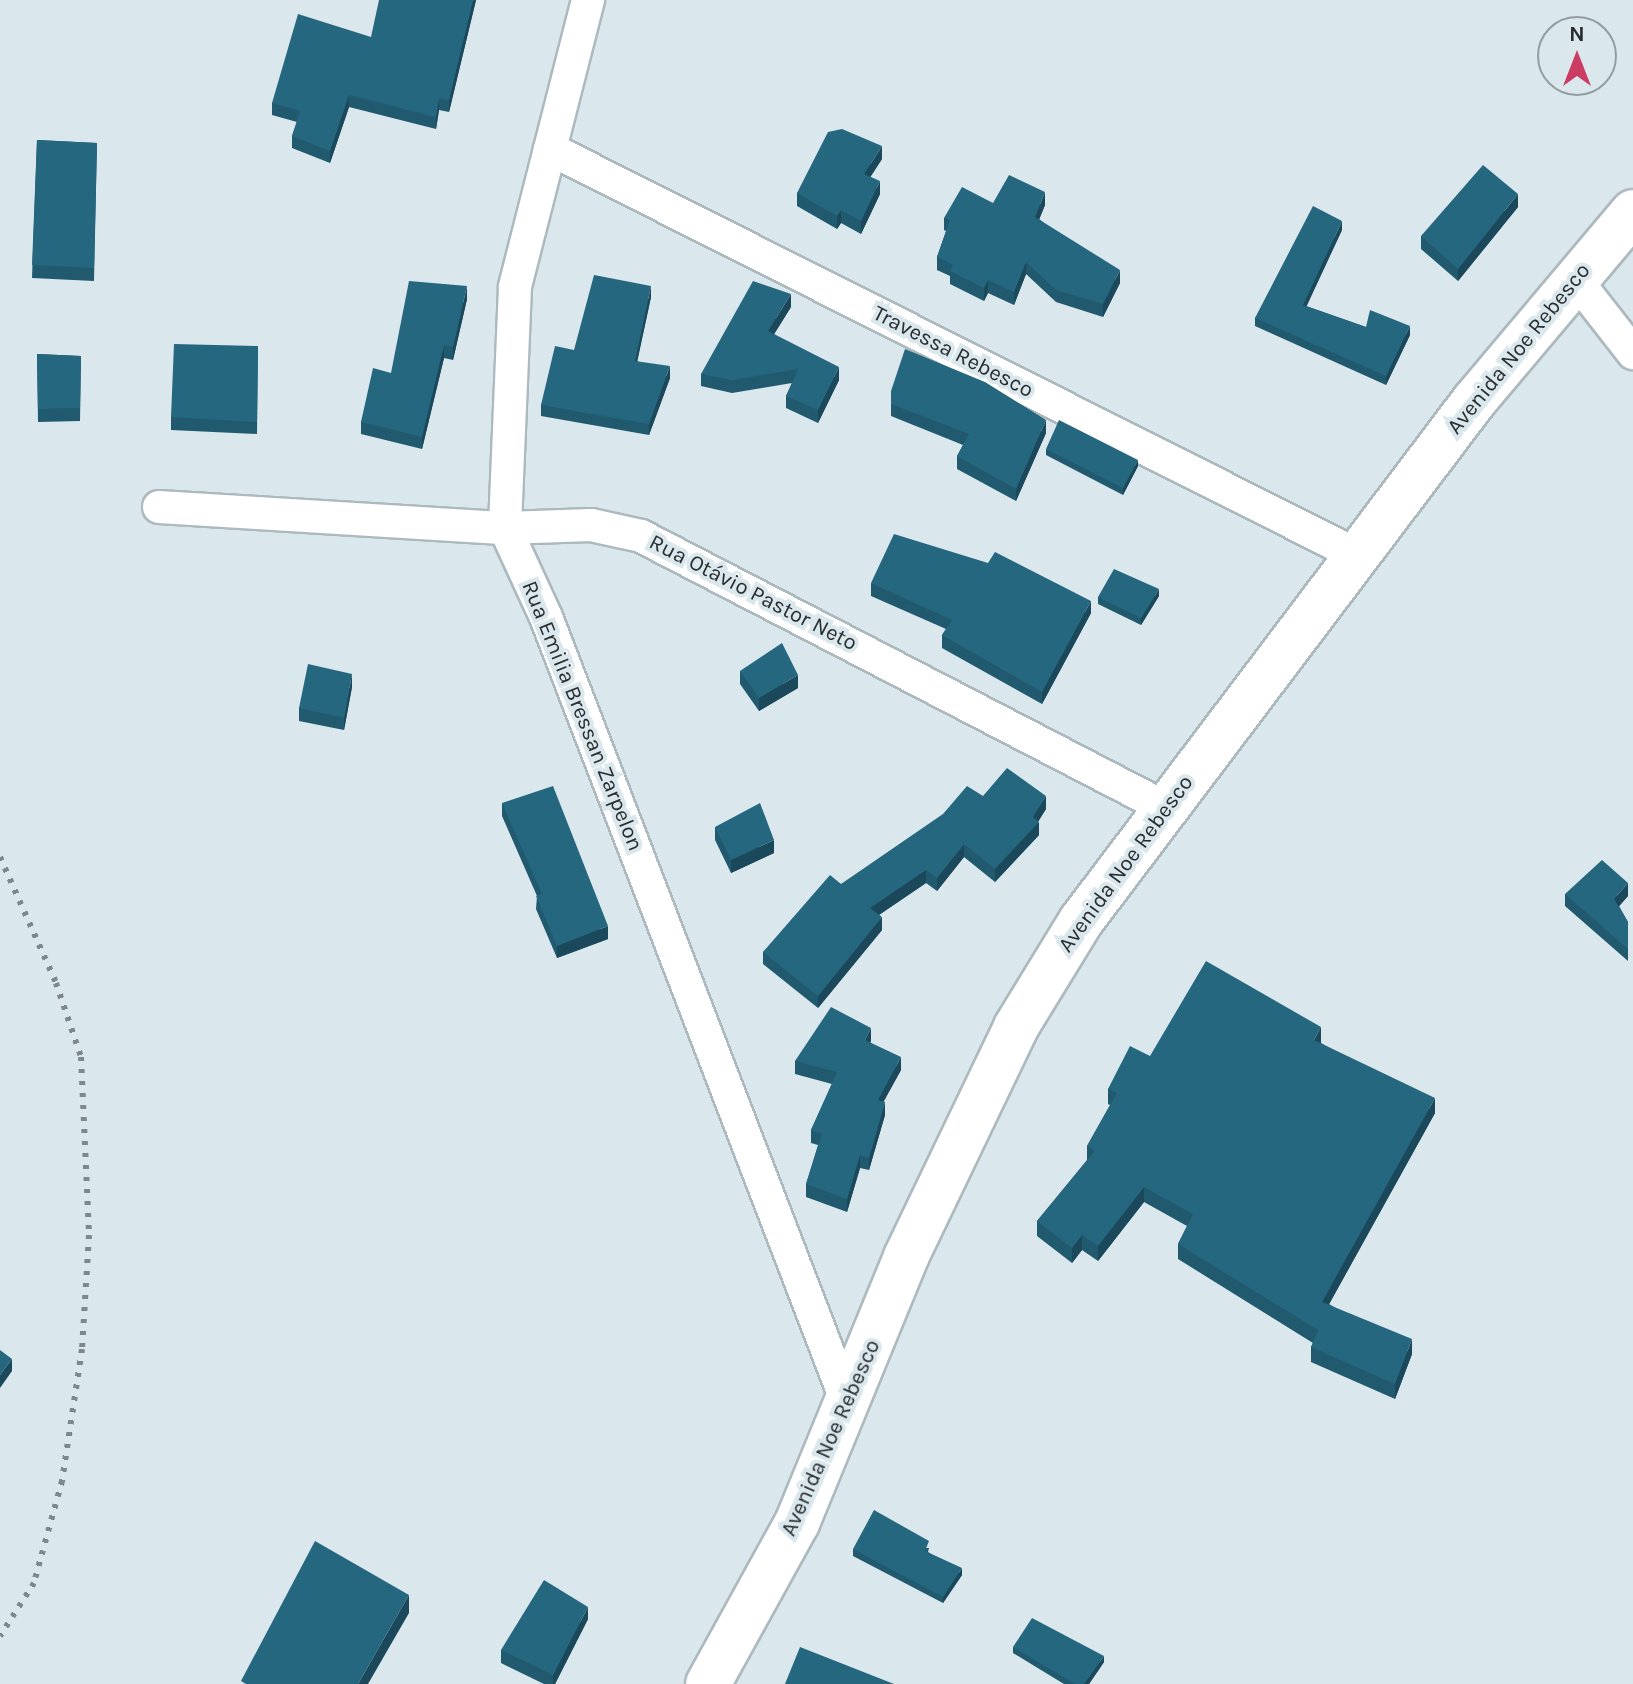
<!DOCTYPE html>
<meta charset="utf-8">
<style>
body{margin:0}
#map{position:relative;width:1633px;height:1684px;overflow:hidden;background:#dae7ed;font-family:Karla,sans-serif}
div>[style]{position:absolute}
.roads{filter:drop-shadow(2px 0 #acb9be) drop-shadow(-2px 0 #acb9be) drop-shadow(0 2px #acb9be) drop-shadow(0 -2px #acb9be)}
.minor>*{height:32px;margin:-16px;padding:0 16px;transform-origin:16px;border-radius:16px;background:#fff}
.secondary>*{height:44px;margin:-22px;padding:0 22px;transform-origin:22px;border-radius:22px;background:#fff}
.rail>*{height:6px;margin-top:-3px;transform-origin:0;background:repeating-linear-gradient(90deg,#7e878b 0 4px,transparent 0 12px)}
.wall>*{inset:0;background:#21596e}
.shaded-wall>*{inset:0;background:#1b485a}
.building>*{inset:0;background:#266780}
span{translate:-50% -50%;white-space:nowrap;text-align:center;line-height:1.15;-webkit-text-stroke:8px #dae7ed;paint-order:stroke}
.street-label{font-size:22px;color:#282d2f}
.north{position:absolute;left:1537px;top:16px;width:80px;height:80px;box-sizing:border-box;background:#dae7ed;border:2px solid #939da1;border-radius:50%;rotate:0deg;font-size:22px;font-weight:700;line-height:32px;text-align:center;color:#282d2f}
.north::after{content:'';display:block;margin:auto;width:28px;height:36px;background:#cb3c63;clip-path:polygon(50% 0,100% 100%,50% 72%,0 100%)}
</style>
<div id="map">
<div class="roads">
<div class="minor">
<div style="left:588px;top:0;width:296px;rotate:104.3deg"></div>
<div style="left:515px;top:287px;width:241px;rotate:92.4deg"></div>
<div style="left:505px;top:528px;width:98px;rotate:65.3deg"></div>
<div style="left:546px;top:617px;width:846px;rotate:69.02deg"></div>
<div style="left:550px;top:149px;width:903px;rotate:26.71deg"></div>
<div style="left:1576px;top:280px;width:93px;rotate:52deg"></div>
<div style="left:159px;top:507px;width:347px;rotate:3.5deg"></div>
<div style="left:505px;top:528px;width:86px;rotate:-2deg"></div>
<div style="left:591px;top:525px;width:51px;rotate:12.4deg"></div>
<div style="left:641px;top:536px;width:591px;rotate:27.39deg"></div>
</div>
<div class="secondary">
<div style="left:708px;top:1684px;width:184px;rotate:-61.1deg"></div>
<div style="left:797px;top:1523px;width:287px;rotate:-67.7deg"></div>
<div style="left:906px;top:1257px;width:255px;rotate:-64.4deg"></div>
<div style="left:1016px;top:1027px;width:124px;rotate:-58.5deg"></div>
<div style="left:1081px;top:921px;width:652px;rotate:-52.92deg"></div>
<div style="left:1474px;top:401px;width:247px;rotate:-49.9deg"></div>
</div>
</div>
<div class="rail">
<div style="left:0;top:857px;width:138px;rotate:66deg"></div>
<div style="left:56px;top:983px;width:78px;rotate:71.3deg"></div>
<div style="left:81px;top:1057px;width:178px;rotate:87.4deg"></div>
<div style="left:89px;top:1235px;width:114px;rotate:93.5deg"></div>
<div style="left:82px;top:1349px;width:134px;rotate:98.6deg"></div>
<div style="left:62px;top:1481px;width:106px;rotate:105.4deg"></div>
<div style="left:34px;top:1583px;width:63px;rotate:122.7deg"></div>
</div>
<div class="wall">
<div style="clip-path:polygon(476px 0,449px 112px,439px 110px,436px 129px,349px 107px,330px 163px,292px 148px,292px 136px,297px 122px,272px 115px,272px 103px,371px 37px)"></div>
<div style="clip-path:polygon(37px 140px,97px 143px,94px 281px,32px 278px)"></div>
<div style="clip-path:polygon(882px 159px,870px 177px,880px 194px,861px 234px,841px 223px,837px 229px,797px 206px,797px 193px)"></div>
<div style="clip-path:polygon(993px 203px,1045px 205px,1039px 219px,1120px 283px,1103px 317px,1056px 302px,1026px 274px,1014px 305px,988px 293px,984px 301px,950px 284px,950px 276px,937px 270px,937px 257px,946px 231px,944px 230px,944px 218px)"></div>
<div style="clip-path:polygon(1518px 207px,1458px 281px,1421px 249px,1421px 236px)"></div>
<div style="clip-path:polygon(1342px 230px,1306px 306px,1366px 327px,1410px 335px,1386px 385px,1255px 326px,1255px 318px)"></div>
<div style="clip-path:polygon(651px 297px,637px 361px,670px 378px,649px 435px,541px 416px,541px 405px,574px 350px)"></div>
<div style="clip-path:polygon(467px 299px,453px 360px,444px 358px,422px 449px,361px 434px,361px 422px,391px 373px)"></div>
<div style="clip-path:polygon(791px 307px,774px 334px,839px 380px,818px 423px,786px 408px,786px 396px,792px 383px,732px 393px,701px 386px,701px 374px)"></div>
<div style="clip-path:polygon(258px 346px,257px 434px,171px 430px,171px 417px)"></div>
<div style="clip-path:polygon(37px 354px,81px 356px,80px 421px,38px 422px)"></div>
<div style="clip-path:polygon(891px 391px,1046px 433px,1016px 501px,957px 469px,957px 456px,963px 445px,891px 416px)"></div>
<div style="clip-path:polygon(1046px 449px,1138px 466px,1123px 495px,1046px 455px)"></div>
<div style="clip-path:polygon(871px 583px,1091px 613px,1042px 704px,942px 648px,942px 635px,946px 629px,871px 596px)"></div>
<div style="clip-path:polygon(1159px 596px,1141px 625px,1098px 604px,1098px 597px)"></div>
<div style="clip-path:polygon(740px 671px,798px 688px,759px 711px,740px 684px)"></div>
<div style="clip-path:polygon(352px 687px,344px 730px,299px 721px,299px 708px)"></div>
<div style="clip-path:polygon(502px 803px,608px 939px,557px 958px,536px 909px,537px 896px,502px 816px)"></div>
<div style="clip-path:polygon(1046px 809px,1038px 821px,1039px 835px,995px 882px,964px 857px,937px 891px,926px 883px,879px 915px,882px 930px,818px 1008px,763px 964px,763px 952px,841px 884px)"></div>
<div style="clip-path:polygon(715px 827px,774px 853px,731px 873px,715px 840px)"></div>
<div style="clip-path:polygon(1565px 894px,1628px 896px,1619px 906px,1628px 922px,1628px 961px,1565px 906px)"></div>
<div style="clip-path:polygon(871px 1041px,870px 1042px,901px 1070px,883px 1102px,885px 1115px,869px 1170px,860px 1168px,847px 1212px,806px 1197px,806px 1184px,818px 1145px,811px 1143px,811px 1130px,832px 1084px,795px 1074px,795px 1061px)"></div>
<div style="clip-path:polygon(1321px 1042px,1321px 1043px,1435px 1113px,1329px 1304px,1412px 1354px,1395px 1399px,1311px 1362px,1311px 1347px,1313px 1343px,1178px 1259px,1178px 1244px,1187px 1226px,1144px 1202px,1098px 1261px,1082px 1250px,1072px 1263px,1037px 1236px,1037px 1221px,1087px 1160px,1087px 1146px,1110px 1105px,1108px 1104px,1108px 1089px,1150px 1056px)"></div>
<div style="clip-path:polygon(929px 1548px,928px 1552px,962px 1575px,943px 1603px,853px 1556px,853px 1549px)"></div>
<div style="clip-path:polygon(588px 1619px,555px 1684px,544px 1684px,501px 1663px,501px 1650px)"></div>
<div style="clip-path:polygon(1013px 1647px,1104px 1662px,1089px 1684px,1064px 1684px,1013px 1653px)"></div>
</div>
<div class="shaded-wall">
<div style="clip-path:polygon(473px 0,476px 0,449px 112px,449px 100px)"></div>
<div style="clip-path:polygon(349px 95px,349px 107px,330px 163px,330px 151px)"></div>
<div style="clip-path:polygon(439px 98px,439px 110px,436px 129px,436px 117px)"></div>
<div style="clip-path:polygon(882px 146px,882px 159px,864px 187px,864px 174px)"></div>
<div style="clip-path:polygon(880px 181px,880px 194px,861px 234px,861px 221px)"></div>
<div style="clip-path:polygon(1045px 192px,1045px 205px,1035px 230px,1035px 217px)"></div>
<div style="clip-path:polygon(1518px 194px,1518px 207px,1458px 281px,1458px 269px)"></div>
<div style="clip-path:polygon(841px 210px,841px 223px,837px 229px,837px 216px)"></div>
<div style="clip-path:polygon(1342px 221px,1342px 230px,1303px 314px,1303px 305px)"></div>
<div style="clip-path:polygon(1026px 262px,1026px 274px,1014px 305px,1014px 292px)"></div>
<div style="clip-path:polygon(1120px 270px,1120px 283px,1103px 317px,1103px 304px)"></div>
<div style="clip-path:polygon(988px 280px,988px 293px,984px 301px,984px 288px)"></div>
<div style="clip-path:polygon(467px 286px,467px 299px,453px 360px,453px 347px)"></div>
<div style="clip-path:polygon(651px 286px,651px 297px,635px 372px,635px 361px)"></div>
<div style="clip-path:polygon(791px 294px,791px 307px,768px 344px,768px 331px)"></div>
<div style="clip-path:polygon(1410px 326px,1410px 335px,1386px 385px,1386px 376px)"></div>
<div style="clip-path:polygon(444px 345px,444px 358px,422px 449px,422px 437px)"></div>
<div style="clip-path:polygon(670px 366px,670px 378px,649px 435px,649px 424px)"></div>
<div style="clip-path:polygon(839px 367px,839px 380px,818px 423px,818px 410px)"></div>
<div style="clip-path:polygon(1046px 420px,1046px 433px,1016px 501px,1016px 489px)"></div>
<div style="clip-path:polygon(1138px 460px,1138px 466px,1123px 495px,1123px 488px)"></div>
<div style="clip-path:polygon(1159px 589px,1159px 596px,1141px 625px,1141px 618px)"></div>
<div style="clip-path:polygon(1091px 601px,1091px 613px,1042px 704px,1042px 692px)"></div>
<div style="clip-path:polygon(352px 674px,352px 687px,344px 730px,344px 718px)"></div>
<div style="clip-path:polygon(798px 675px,798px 688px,759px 711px,759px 698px)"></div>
<div style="clip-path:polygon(1046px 796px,1046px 809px,1035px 827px,1039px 822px,1039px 835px,995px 882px,995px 869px)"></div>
<div style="clip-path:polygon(774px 840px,774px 853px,731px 873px,731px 860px)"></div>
<div style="clip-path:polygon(964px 844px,964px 857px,937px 891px,937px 878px)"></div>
<div style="clip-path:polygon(926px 870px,926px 883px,870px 921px,870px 908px)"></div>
<div style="clip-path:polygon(1628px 883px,1628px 896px,1614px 912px,1614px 899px)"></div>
<div style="clip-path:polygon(882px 917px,882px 930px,818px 1008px,818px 996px)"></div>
<div style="clip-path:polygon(608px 926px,608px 939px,557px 958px,557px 946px)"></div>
<div style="clip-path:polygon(1321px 1027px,1321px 1042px,1314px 1055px,1314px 1040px)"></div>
<div style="clip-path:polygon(871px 1028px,871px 1041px,865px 1052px,865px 1040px)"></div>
<div style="clip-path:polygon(901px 1057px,901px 1070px,878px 1112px,878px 1100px)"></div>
<div style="clip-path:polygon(1435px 1098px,1435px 1113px,1322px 1317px,1322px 1302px)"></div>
<div style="clip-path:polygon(885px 1102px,885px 1115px,869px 1170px,869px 1158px)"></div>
<div style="clip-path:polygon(860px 1155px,860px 1168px,847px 1212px,847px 1199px)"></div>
<div style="clip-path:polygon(1144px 1187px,1144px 1202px,1098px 1261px,1098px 1246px)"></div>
<div style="clip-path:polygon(1082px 1235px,1082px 1250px,1072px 1263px,1072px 1248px)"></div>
<div style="clip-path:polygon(1412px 1339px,1412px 1354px,1395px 1399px,1395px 1384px)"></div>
<div style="clip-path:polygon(12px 1359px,12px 1371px,0 1388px,0 1375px)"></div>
<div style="clip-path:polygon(962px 1568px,962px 1575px,943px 1603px,943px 1597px)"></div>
<div style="clip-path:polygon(409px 1595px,409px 1613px,368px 1684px,358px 1684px)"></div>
<div style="clip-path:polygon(588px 1607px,588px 1619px,555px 1684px,553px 1684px,553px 1675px)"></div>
<div style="clip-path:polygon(1104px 1656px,1104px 1662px,1089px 1684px,1084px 1684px)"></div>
</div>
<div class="building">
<div style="clip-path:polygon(379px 0,473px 0,449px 100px,439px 98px,436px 117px,349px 95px,330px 151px,292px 136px,300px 111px,272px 103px,298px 14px,371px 37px)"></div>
<div style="clip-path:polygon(842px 129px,882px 146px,864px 174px,880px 181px,861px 221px,841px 210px,837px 216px,797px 193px,828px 132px)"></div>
<div style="clip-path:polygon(37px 140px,97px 143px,94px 268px,32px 265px)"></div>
<div style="clip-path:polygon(1483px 165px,1518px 194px,1458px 269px,1421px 236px)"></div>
<div style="clip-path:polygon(1009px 175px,1045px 192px,1035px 217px,1120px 270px,1103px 304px,1056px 290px,1026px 262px,1014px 292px,988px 280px,984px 288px,950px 271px,953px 265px,937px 257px,950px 220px,944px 218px,962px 187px,993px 203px)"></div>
<div style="clip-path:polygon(1313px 206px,1342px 221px,1303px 305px,1366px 327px,1370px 310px,1410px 326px,1386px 376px,1255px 318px)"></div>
<div style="clip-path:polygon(594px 275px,651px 286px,635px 361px,670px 366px,649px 424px,541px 405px,555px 346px,574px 350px)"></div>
<div style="clip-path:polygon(409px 281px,467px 286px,453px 347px,444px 345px,422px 437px,361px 422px,373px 368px,391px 373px)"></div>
<div style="clip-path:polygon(753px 281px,791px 294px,768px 331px,839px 367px,818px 410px,786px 396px,798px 369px,732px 380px,701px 374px)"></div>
<div style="clip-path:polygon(174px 344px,258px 346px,257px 422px,171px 417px)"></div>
<div style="clip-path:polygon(905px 349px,985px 382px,1046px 420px,1016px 489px,957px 456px,969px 434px,891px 404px,891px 391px)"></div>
<div style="clip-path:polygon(37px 354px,81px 356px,80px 408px,38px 409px)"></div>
<div style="clip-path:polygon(1059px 420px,1138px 460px,1123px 488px,1046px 449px)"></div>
<div style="clip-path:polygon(894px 534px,988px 563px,995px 552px,1091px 601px,1042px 692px,942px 635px,952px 620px,871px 583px)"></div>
<div style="clip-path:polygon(1114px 569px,1159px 589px,1141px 618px,1098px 597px)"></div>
<div style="clip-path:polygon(782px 643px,798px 675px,759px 698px,740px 671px)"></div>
<div style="clip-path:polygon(308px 664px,352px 674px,344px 718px,299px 708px)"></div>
<div style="clip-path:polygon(1007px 768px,1046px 796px,1033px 817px,1039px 822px,995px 869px,964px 844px,937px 878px,926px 870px,870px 908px,882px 917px,818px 996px,763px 952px,830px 875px,841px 884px,943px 814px,967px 786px,983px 796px)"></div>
<div style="clip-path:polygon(553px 786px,608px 926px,557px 946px,536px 896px,542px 894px,502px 803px)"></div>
<div style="clip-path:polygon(760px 803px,774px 840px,731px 860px,715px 827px)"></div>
<div style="clip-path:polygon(1602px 860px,1628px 883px,1614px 899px,1628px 922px,1628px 949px,1565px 894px)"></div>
<div style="clip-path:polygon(1206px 961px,1321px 1027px,1314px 1040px,1435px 1098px,1322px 1302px,1412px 1339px,1395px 1384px,1311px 1347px,1318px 1330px,1178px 1244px,1193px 1214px,1144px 1187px,1098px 1246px,1082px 1235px,1072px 1248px,1037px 1221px,1095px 1151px,1087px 1146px,1117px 1093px,1108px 1089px,1130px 1046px,1150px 1056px)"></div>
<div style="clip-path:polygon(831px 1007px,871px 1028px,865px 1040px,901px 1057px,878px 1100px,885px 1102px,869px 1158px,860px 1155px,847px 1199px,806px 1184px,822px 1134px,811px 1130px,837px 1072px,795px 1061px)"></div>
<div style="clip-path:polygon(0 1350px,12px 1359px,0 1375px)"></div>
<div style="clip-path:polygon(874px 1510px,929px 1541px,925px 1551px,962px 1568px,943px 1597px,853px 1549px)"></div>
<div style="clip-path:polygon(315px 1541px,409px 1595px,358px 1684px,246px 1684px,241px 1681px)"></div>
<div style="clip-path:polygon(544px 1580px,588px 1607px,553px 1675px,501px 1650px)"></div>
<div style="clip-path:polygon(1032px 1618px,1104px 1656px,1084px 1684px,1075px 1684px,1013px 1647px)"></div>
<div style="clip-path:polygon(800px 1647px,894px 1684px,785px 1684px)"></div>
</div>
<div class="street-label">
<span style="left:1519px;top:349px;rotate:-51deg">Avenida Noe Rebesco</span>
<span style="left:953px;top:352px;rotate:27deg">Travessa Rebesco</span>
<span style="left:753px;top:593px;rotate:27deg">Rua Otávio Pastor Neto</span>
<span style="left:582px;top:716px;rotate:68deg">Rua Emilia Bressan Zarpelon</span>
<span style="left:1126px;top:864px;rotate:-54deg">Avenida Noe Rebesco</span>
<span style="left:831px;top:1438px;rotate:-66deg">Avenida Noe Rebesco</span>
</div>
<div class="north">N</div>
</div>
